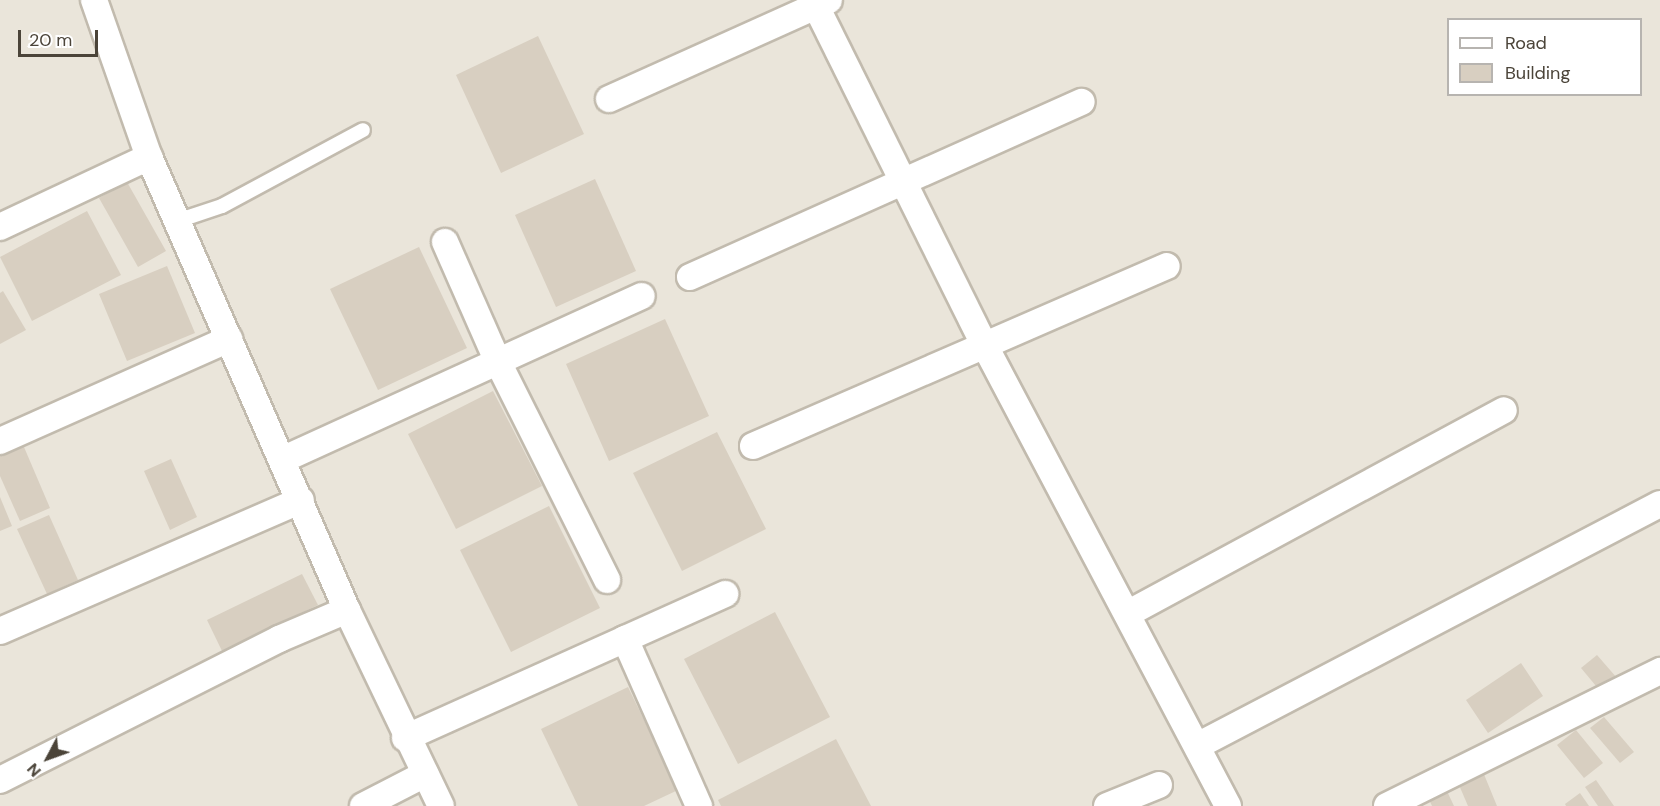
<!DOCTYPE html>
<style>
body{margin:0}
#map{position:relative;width:1660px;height:806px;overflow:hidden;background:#f6f3ec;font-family:"DM Sans",sans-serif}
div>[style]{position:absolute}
.residential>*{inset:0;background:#eae5da}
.building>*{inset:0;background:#d8cfc1}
.roads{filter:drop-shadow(2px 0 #c2bbae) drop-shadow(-2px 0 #c2bbae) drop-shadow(0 2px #c2bbae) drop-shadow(0 -2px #c2bbae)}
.lane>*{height:14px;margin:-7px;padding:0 7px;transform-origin:7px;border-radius:7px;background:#fff}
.street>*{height:26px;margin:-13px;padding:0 13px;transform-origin:13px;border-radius:13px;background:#fff}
span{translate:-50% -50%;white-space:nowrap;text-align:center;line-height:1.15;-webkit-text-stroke:4.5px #fff;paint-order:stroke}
.legend{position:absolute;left:1447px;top:18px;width:195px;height:78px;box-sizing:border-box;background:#fff;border:2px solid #b7b4b0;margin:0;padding:8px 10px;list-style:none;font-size:18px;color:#4b4439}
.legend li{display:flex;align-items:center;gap:12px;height:30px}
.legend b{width:30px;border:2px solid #b7b4b0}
.north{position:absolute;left:18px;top:728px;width:60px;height:60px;-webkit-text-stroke:4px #fff;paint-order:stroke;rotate:229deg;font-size:16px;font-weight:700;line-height:24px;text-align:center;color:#4b4439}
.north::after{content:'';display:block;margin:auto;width:21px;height:27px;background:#4b4439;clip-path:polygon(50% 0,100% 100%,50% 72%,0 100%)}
.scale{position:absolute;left:18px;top:30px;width:80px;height:27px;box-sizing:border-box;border:3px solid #4b4439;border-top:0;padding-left:8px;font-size:18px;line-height:21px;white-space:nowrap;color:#4b4439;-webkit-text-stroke:4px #fff;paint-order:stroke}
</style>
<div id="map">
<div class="residential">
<div style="clip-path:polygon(evenodd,0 0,1660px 0,1660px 806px,0 806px,0 0,1448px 20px,1640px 20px,1640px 94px,1448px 94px,1448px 20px)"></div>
</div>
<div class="building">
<div style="clip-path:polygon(538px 36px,584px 134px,501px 173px,456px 75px)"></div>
<div style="clip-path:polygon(595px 179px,636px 271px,556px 307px,515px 215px)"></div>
<div style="clip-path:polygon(127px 182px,166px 251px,138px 267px,99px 198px)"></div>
<div style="clip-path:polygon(87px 211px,121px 275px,32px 321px,0 257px)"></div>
<div style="clip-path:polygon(419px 247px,467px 348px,378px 390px,330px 289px)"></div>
<div style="clip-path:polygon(167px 266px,195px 333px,127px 361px,99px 294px)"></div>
<div style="clip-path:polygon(3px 291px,26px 330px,0 344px,0 293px)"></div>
<div style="clip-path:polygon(665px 319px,709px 416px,609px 461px,566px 364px)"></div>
<div style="clip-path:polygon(493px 391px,542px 486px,456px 529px,408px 434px)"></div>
<div style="clip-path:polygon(717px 432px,766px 529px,682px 571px,633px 473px)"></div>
<div style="clip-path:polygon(21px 440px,50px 508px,20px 521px,0 476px,0 450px)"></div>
<div style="clip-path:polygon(171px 459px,197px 517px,170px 530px,144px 471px)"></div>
<div style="clip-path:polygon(0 497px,12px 526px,0 531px)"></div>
<div style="clip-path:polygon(549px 506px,600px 608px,511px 652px,460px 550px)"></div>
<div style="clip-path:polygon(49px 515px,78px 580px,47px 594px,17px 529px)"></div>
<div style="clip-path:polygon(302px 574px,318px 605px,222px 651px,207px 620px)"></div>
<div style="clip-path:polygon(775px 612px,830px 717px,738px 764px,684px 659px)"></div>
<div style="clip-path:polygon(1597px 655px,1617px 678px,1601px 692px,1581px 668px)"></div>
<div style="clip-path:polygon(1521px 663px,1543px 696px,1488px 733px,1466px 700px)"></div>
<div style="clip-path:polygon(628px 687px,678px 790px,644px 806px,578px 806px,541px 729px)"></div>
<div style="clip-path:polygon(1604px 717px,1634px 752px,1620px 763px,1590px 728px)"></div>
<div style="clip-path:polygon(1576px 730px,1603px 763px,1584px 778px,1557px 745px)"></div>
<div style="clip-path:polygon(836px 739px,871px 806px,721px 806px,718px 800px)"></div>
<div style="clip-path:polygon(1481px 767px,1497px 806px,1468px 806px,1456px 778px)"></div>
<div style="clip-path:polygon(1596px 780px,1614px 806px,1598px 806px,1585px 787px)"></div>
<div style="clip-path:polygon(1445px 787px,1454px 806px,1432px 806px,1427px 795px)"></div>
<div style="clip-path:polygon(1580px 793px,1589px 806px,1566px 806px,1565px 804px)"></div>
</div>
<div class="roads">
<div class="lane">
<div style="left:177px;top:221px;width:47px;rotate:-18.4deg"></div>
<div style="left:222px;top:206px;width:160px;rotate:-28.3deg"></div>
</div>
<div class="street">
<div style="left:94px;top:0;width:166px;rotate:70.7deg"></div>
<div style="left:149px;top:157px;width:494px;rotate:66.4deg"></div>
<div style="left:347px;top:610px;width:217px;rotate:64.4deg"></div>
<div style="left:813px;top:0;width:386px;rotate:63.6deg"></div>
<div style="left:985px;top:346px;width:520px;rotate:62.15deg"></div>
<div style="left:609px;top:99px;width:241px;rotate:-24.2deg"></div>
<div style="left:0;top:227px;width:165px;rotate:-25.2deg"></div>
<div style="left:445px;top:242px;width:129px;rotate:66.2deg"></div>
<div style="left:497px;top:360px;width:246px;rotate:63.4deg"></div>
<div style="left:690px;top:277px;width:429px;rotate:-24.1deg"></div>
<div style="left:0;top:441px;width:251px;rotate:-24deg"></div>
<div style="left:753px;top:446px;width:451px;rotate:-23.5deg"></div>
<div style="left:284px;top:459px;width:393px;rotate:-24.5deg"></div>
<div style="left:1129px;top:613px;width:426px;rotate:-28.4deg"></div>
<div style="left:0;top:631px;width:328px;rotate:-23.5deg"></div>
<div style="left:625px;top:639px;width:110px;rotate:-24.2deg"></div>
<div style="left:405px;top:738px;width:241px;rotate:-24.2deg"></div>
<div style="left:625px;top:639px;width:183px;rotate:66.1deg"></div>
<div style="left:1199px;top:745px;width:520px;rotate:-27.6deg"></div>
<div style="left:0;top:780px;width:313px;rotate:-26.8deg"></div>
<div style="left:279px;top:639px;width:74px;rotate:-23.1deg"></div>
<div style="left:363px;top:806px;width:70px;rotate:-27.3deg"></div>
<div style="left:1107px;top:806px;width:56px;rotate:-22deg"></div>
<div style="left:1387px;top:806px;width:305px;rotate:-26.3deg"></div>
</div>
</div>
<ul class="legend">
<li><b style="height:8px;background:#fff"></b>Road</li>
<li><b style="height:16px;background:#d8cfc1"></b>Building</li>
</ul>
<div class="north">N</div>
<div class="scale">20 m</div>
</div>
